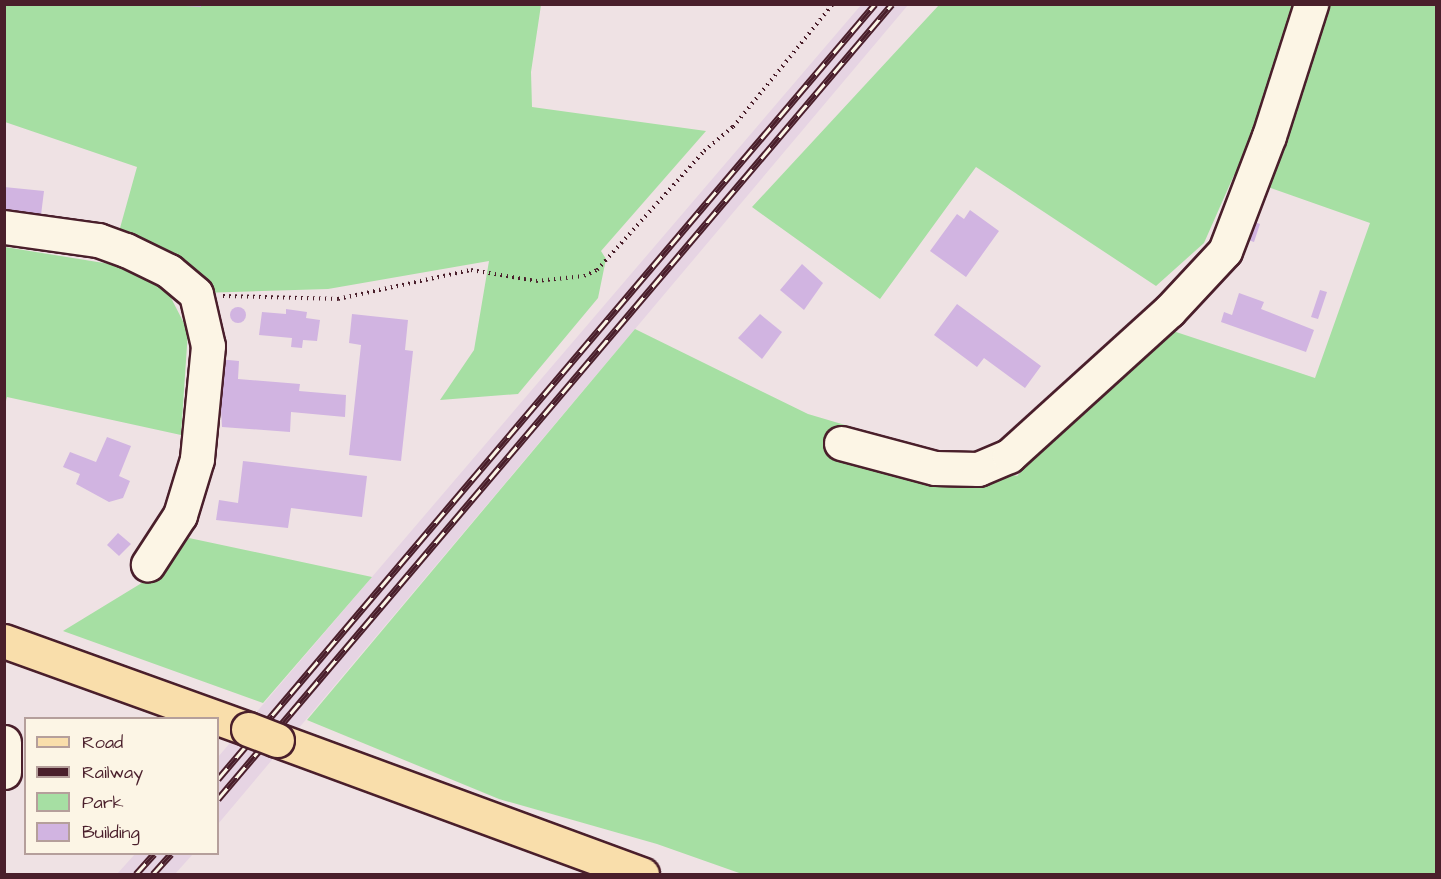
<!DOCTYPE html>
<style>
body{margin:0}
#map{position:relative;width:1441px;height:879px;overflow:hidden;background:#efe2e4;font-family:"Architects Daughter",sans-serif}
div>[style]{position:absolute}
.built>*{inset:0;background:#e6d4e3}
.green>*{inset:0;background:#a6dfa3}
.building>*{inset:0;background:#d1b4e1}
.round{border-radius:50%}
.path>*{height:4px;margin-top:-2px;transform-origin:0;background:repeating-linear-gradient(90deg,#4a1f2b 0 1.5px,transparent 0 6px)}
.roads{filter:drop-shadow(2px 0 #4a1f2b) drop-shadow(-2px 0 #4a1f2b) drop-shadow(0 2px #4a1f2b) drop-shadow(0 -2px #4a1f2b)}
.minor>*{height:33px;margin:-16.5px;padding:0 16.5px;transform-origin:16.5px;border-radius:16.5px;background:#fcf5e5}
.major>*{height:33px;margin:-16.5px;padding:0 16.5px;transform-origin:16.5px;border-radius:16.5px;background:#f9deab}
.rail>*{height:7px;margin-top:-3.5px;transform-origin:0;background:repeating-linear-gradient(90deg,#fcf5e5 0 14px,#4a1f2b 0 28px);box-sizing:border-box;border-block:2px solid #4a1f2b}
.bridges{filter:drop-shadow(2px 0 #4a1f2b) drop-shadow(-2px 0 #4a1f2b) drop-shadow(0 2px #4a1f2b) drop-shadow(0 -2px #4a1f2b)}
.major-bridge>*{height:33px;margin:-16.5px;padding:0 16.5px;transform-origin:16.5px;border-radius:16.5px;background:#f9deab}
span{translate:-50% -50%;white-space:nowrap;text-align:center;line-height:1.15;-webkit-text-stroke:4.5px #fcf5e5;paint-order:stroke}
.frame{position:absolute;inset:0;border:6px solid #4a1f2b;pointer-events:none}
.legend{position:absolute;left:24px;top:717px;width:195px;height:138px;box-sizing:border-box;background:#fcf5e5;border:2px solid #b59f9b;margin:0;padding:8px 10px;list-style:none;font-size:18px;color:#4a1f2b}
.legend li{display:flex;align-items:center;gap:12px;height:30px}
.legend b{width:30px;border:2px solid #b59f9b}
</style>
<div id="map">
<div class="built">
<div style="clip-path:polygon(861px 5px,908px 5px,218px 824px,218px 757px)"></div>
<div style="clip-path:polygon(135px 854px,193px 854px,175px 874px,117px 874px)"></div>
</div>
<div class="green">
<div style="clip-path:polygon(121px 4px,541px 5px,531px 72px,532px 107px,706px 131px,601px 251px,606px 259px,598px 298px,518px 394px,440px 400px,474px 350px,489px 261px,328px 289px,169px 294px,188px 331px,181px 435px,7px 397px,5px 405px,5px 247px,110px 264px,137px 167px,5px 122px,5px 5px)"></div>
<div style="clip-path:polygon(939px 5px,1436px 5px,1436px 874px,742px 874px,657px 844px,499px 799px,307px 720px,635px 329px,808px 414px,1017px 476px,1167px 329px,1315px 378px,1370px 223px,1234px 175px,1204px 243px,1156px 286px,976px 167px,880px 299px,752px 207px)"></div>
<div style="clip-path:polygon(189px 538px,372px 577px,263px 703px,63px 631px,163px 570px)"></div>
</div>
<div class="building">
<div style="clip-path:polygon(185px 4px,201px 4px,201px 7px,185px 6px)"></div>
<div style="clip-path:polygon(4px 187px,44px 191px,41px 215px,4px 211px)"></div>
<div style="clip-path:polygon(970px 210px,999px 231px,966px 277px,930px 251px,957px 214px,964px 219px)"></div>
<div style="clip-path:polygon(1252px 221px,1260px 224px,1254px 242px,1245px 239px)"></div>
<div style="clip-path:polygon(802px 264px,823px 283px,804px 310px,780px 290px)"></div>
<div style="clip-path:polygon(1320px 290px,1327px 292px,1318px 319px,1311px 317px)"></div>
<div style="clip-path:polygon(1239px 293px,1264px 302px,1261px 309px,1314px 330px,1306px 352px,1221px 322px,1224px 312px,1232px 315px)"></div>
<div style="clip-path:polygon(957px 304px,1041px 366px,1025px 388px,984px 358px,977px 367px,934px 335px)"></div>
<div class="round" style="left:230px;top:307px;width:16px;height:16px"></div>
<div style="clip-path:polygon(286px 309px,307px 312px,306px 318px,320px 320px,317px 341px,303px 340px,302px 348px,291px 347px,292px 338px,259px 335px,262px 312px,286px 314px)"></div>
<div style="clip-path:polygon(352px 314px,408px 320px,405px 350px,413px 351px,401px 461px,349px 455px,361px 345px,349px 343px)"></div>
<div style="clip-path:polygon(760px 314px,782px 332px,762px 359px,738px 338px)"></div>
<div style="clip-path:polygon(218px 359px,239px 361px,238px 379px,300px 384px,299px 391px,346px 395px,345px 417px,291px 412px,290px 432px,222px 427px)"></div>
<div style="clip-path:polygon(107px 437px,131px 446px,119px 476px,130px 481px,123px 498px,109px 502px,76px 484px,80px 474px,63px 467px,70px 452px,96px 462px)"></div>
<div style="clip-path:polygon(243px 461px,367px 476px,362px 517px,291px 508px,288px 528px,216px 520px,219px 500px,238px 503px)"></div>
<div style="clip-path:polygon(118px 533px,131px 544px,119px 556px,107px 545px)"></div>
</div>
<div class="path">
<div style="left:223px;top:296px;width:115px;rotate:1.5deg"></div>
<div style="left:338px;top:299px;width:136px;rotate:-12.3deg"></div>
<div style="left:471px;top:270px;width:66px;rotate:9.6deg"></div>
<div style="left:536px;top:281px;width:48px;rotate:-5.9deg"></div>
<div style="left:584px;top:276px;width:14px;rotate:-25deg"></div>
<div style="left:597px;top:270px;width:160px;rotate:-48deg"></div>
<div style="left:704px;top:151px;width:38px;rotate:-40deg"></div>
<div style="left:733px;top:127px;width:159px;rotate:-50.9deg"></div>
</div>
<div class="roads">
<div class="minor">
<div style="left:4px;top:227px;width:95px;rotate:7.9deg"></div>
<div style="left:98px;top:240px;width:30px;rotate:20deg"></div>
<div style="left:126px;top:250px;width:48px;rotate:26deg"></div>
<div style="left:169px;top:271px;width:35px;rotate:40deg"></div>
<div style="left:196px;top:294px;width:53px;rotate:77deg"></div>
<div style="left:208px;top:346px;width:114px;rotate:95.6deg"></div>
<div style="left:197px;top:459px;width:59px;rotate:106.9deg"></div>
<div style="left:180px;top:515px;width:59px;rotate:123.1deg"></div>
<div style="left:841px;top:443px;width:97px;rotate:14.9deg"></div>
<div style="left:935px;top:468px;width:43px;rotate:1.3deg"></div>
<div style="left:978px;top:469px;width:34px;rotate:-23deg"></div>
<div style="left:1009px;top:456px;width:216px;rotate:-42.2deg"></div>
<div style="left:1169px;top:311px;width:82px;rotate:-47deg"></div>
<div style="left:1225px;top:251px;width:123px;rotate:-69.1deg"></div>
<div style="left:1269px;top:136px;width:139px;rotate:-72.3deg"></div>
<div style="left:4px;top:742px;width:30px;rotate:90deg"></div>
</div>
<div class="major">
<div style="left:4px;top:641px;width:259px;rotate:19.8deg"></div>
<div style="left:277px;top:740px;width:389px;rotate:20.2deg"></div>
</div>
</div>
<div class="rail">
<div style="left:218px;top:779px;width:1016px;rotate:-49.71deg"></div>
<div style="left:218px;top:799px;width:1042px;rotate:-49.71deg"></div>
<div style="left:136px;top:874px;width:27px;rotate:-48deg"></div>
<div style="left:153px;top:874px;width:27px;rotate:-48deg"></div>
</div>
<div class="bridges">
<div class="major-bridge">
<div style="left:248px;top:729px;width:31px;rotate:21deg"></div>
</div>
</div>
<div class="frame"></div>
<ul class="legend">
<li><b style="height:8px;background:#f9deab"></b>Road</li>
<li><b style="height:8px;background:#4a1f2b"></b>Railway</li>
<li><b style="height:16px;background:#a6dfa3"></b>Park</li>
<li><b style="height:16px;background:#d1b4e1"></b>Building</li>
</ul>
</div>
